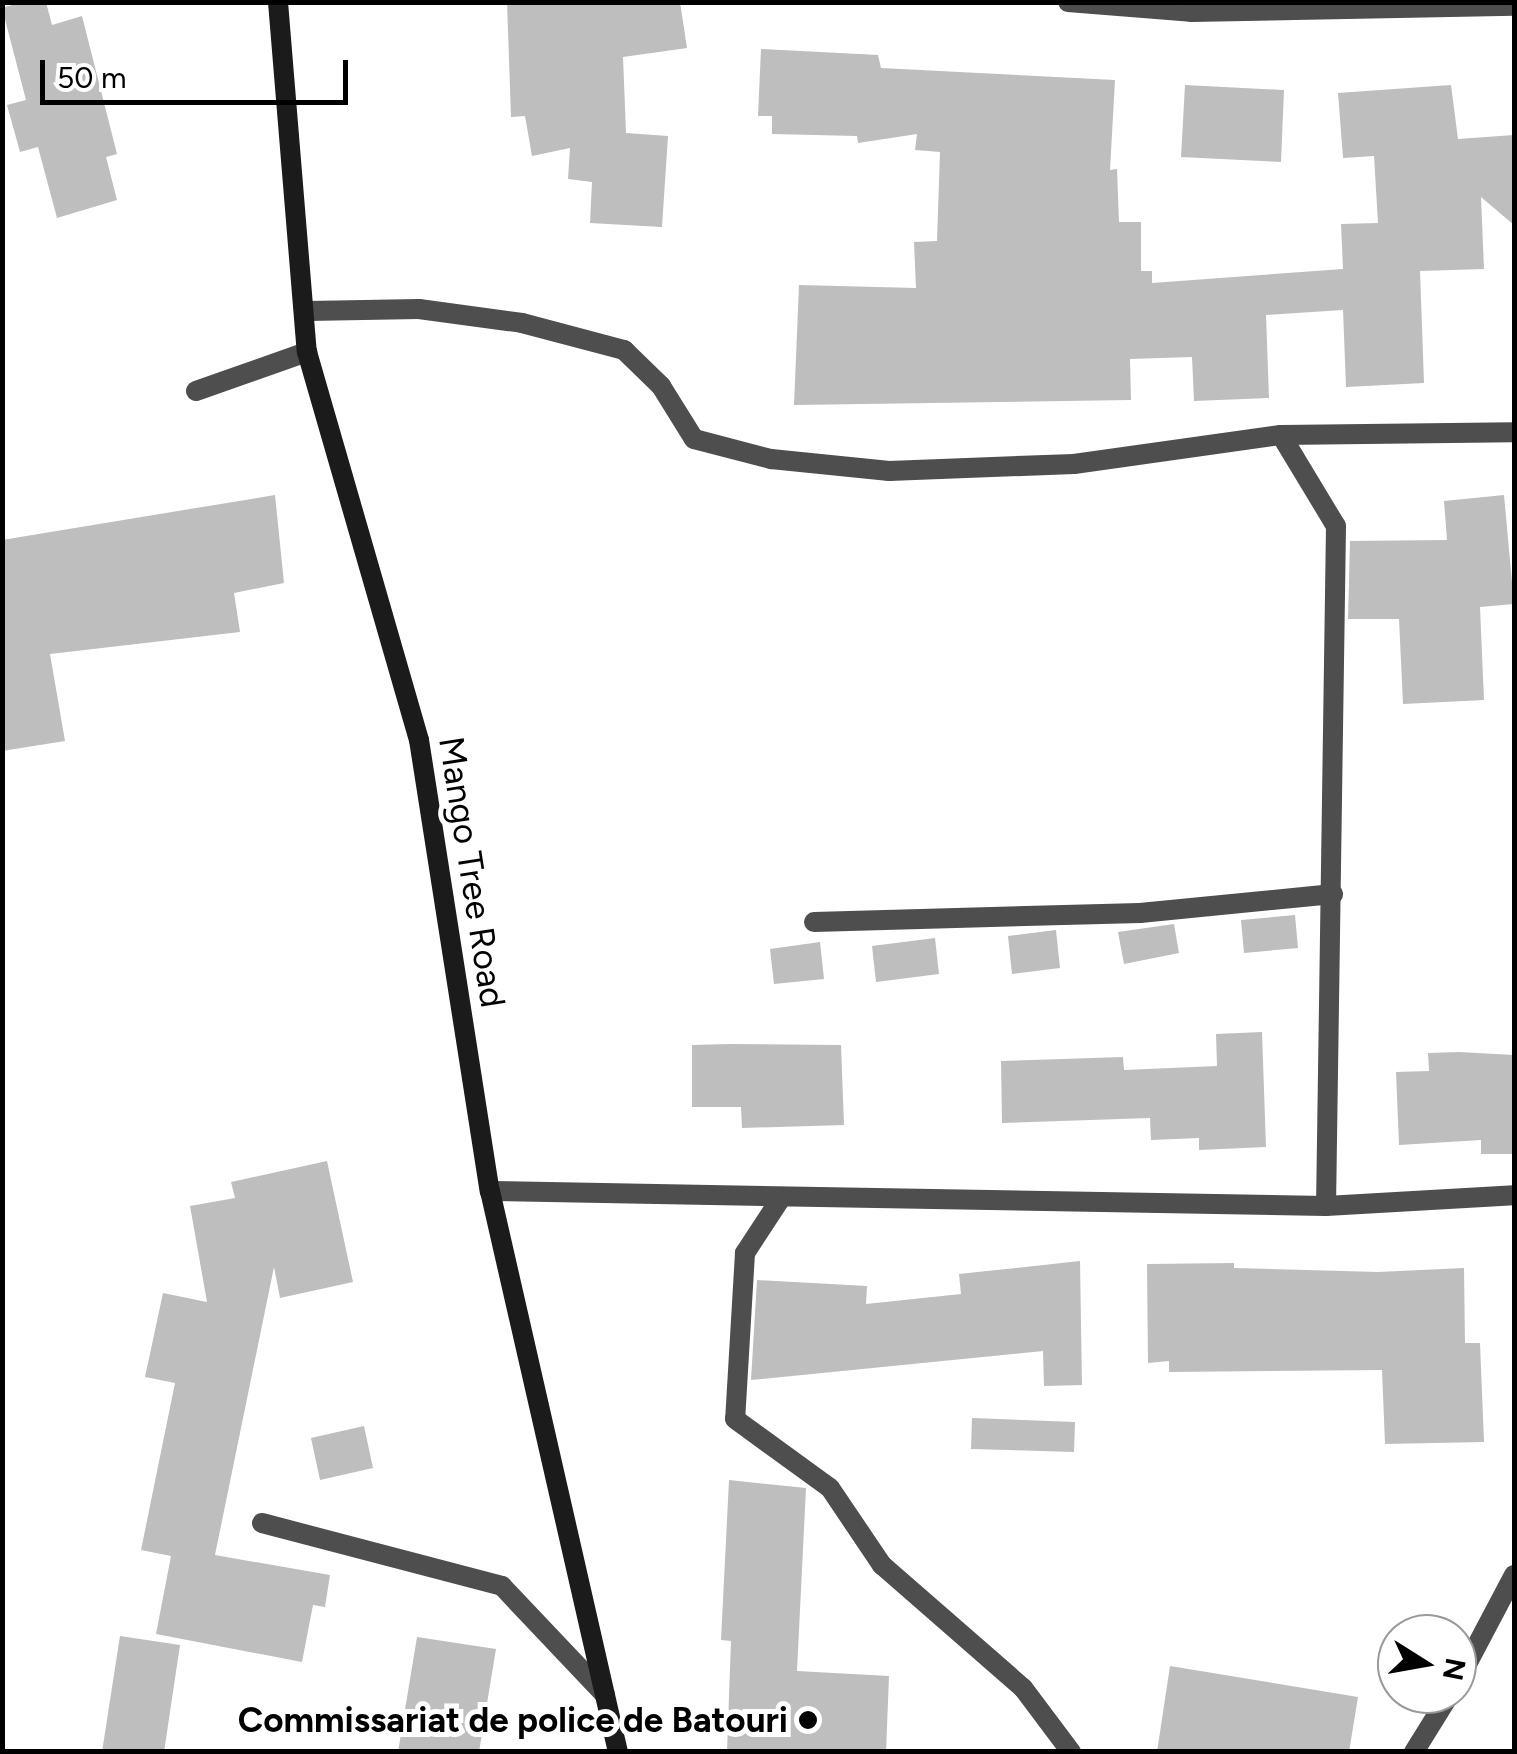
<!DOCTYPE html>
<style>
body{margin:0}
#map{position:relative;width:1517px;height:1754px;overflow:hidden;background:#fff;font-family:Figtree,sans-serif}
div>[style]{position:absolute}
.building>*{inset:0;background:#bebebe}
.minor>*{height:20px;margin:-10px;padding:0 10px;transform-origin:10px;border-radius:10px;background:#4e4e4e}
.secondary>*{height:20px;margin:-10px;padding:0 10px;transform-origin:10px;border-radius:10px;background:#1b1b1b}
.dots>*{width:28px;height:28px;translate:-50% -50%;box-sizing:border-box;border:5px solid #fff;border-radius:50%}
span{translate:-50% -50%;white-space:nowrap;text-align:center;line-height:1.15;-webkit-text-stroke:10px #fff;paint-order:stroke}
.street-label{font-size:35px;color:#000}
.poi-label{font-size:35px;color:#000;font-weight:700}
.right{translate:-100% -50%;text-align:right}
.frame{position:absolute;inset:0;border:5px solid #000;pointer-events:none}
.north{position:absolute;left:1377px;top:1614px;width:100px;height:100px;box-sizing:border-box;background:#fff;border:2px solid #999;border-radius:50%;rotate:101deg;font-size:28px;font-weight:700;line-height:40px;text-align:center;color:#000}
.north::after{content:'';display:block;margin:auto;width:35px;height:45px;background:#000;clip-path:polygon(50% 0,100% 100%,50% 72%,0 100%)}
.scale{position:absolute;left:40px;top:60px;width:308px;height:45px;box-sizing:border-box;border:5px solid #000;border-top:0;padding-left:12px;font-size:30px;line-height:35px;white-space:nowrap;color:#000;-webkit-text-stroke:8px #fff;paint-order:stroke}
</style>
<div id="map">
<div class="building">
<div style="clip-path:polygon(22px 2px,46px 2px,52px 25px,82px 16px,117px 154px,106px 157px,117px 200px,57px 218px,38px 147px,20px 152px,7px 105px,26px 100px,2px 8px)"></div>
<div style="clip-path:polygon(507px 2px,680px 2px,687px 48px,623px 57px,626px 133px,668px 136px,662px 227px,590px 223px,592px 182px,568px 179px,570px 148px,532px 156px,525px 116px,511px 117px)"></div>
<div style="clip-path:polygon(761px 49px,878px 55px,881px 68px,1115px 80px,1110px 170px,1117px 169px,1119px 222px,1141px 222px,1141px 271px,1152px 271px,1152px 283px,1343px 269px,1341px 224px,1378px 223px,1374px 156px,1343px 158px,1338px 93px,1451px 85px,1458px 139px,1514px 135px,1514px 225px,1481px 197px,1484px 269px,1420px 271px,1424px 383px,1346px 387px,1343px 310px,1266px 315px,1269px 398px,1194px 401px,1192px 357px,1130px 359px,1131px 400px,794px 405px,799px 285px,916px 288px,914px 242px,937px 241px,940px 152px,915px 150px,917px 134px,858px 143px,857px 136px,772px 134px,772px 116px,758px 116px)"></div>
<div style="clip-path:polygon(1185px 85px,1284px 90px,1281px 162px,1181px 157px)"></div>
<div style="clip-path:polygon(275px 495px,284px 583px,234px 593px,240px 632px,50px 654px,65px 741px,2px 751px,2px 540px)"></div>
<div style="clip-path:polygon(1504px 495px,1514px 604px,1480px 607px,1484px 700px,1403px 704px,1399px 619px,1348px 619px,1350px 541px,1447px 540px,1444px 501px)"></div>
<div style="clip-path:polygon(1295px 915px,1298px 948px,1244px 953px,1241px 920px)"></div>
<div style="clip-path:polygon(1174px 924px,1179px 953px,1124px 964px,1118px 932px)"></div>
<div style="clip-path:polygon(1056px 930px,1060px 968px,1012px 974px,1008px 936px)"></div>
<div style="clip-path:polygon(935px 938px,939px 974px,876px 982px,872px 946px)"></div>
<div style="clip-path:polygon(820px 942px,824px 979px,774px 984px,770px 949px)"></div>
<div style="clip-path:polygon(1262px 1032px,1266px 1147px,1199px 1150px,1199px 1138px,1151px 1140px,1150px 1118px,1002px 1123px,1001px 1061px,1123px 1057px,1124px 1070px,1217px 1066px,1216px 1034px)"></div>
<div style="clip-path:polygon(729px 1044px,841px 1045px,844px 1125px,742px 1128px,741px 1107px,692px 1107px,692px 1045px)"></div>
<div style="clip-path:polygon(1459px 1052px,1514px 1055px,1514px 1154px,1481px 1154px,1481px 1140px,1399px 1145px,1396px 1072px,1429px 1071px,1428px 1053px)"></div>
<div style="clip-path:polygon(327px 1161px,353px 1282px,280px 1298px,274px 1267px,215px 1555px,330px 1575px,325px 1607px,313px 1605px,302px 1662px,156px 1634px,171px 1556px,141px 1550px,175px 1383px,145px 1377px,163px 1293px,207px 1302px,190px 1206px,235px 1198px,231px 1182px)"></div>
<div style="clip-path:polygon(1080px 1261px,1082px 1385px,1044px 1386px,1043px 1351px,751px 1380px,757px 1280px,867px 1286px,866px 1304px,961px 1294px,959px 1274px)"></div>
<div style="clip-path:polygon(1234px 1263px,1234px 1268px,1378px 1272px,1464px 1268px,1465px 1343px,1480px 1343px,1484px 1442px,1385px 1444px,1382px 1370px,1169px 1372px,1169px 1361px,1148px 1363px,1147px 1264px)"></div>
<div style="clip-path:polygon(972px 1418px,1075px 1422px,1074px 1452px,971px 1449px)"></div>
<div style="clip-path:polygon(364px 1426px,373px 1468px,320px 1480px,311px 1438px)"></div>
<div style="clip-path:polygon(729px 1480px,806px 1488px,797px 1671px,889px 1676px,886px 1752px,727px 1752px,731px 1641px,721px 1640px)"></div>
<div style="clip-path:polygon(120px 1636px,180px 1645px,164px 1752px,102px 1752px)"></div>
<div style="clip-path:polygon(417px 1637px,496px 1649px,479px 1752px,398px 1752px)"></div>
<div style="clip-path:polygon(1170px 1666px,1358px 1697px,1349px 1752px,1157px 1752px)"></div>
</div>
<div class="minor">
<div style="left:1068px;top:2px;width:123px;rotate:4.6deg"></div>
<div style="left:1191px;top:12px;width:323px;rotate:-1.1deg"></div>
<div style="left:308px;top:311px;width:111px;rotate:-1deg"></div>
<div style="left:419px;top:309px;width:104px;rotate:7.7deg"></div>
<div style="left:522px;top:323px;width:106px;rotate:14.8deg"></div>
<div style="left:624px;top:350px;width:52px;rotate:44.2deg"></div>
<div style="left:661px;top:386px;width:62px;rotate:58.1deg"></div>
<div style="left:694px;top:439px;width:80px;rotate:14.6deg"></div>
<div style="left:771px;top:459px;width:119px;rotate:5.8deg"></div>
<div style="left:889px;top:471px;width:185px;rotate:-2.2deg"></div>
<div style="left:1074px;top:464px;width:209px;rotate:-8deg"></div>
<div style="left:1281px;top:435px;width:233px;rotate:-0.7deg"></div>
<div style="left:196px;top:391px;width:118px;rotate:-19.4deg"></div>
<div style="left:1281px;top:435px;width:106px;rotate:58.9deg"></div>
<div style="left:1336px;top:526px;width:680px;rotate:90.84deg"></div>
<div style="left:814px;top:922px;width:326px;rotate:-1.6deg"></div>
<div style="left:1140px;top:913px;width:194px;rotate:-5.6deg"></div>
<div style="left:490px;top:1191px;width:836px;rotate:1.03deg"></div>
<div style="left:1326px;top:1206px;width:188px;rotate:-3.3deg"></div>
<div style="left:781px;top:1198px;width:66px;rotate:123.2deg"></div>
<div style="left:745px;top:1253px;width:166px;rotate:93.4deg"></div>
<div style="left:735px;top:1419px;width:117px;rotate:36deg"></div>
<div style="left:830px;top:1488px;width:93px;rotate:56deg"></div>
<div style="left:882px;top:1565px;width:187px;rotate:41.1deg"></div>
<div style="left:1023px;top:1688px;width:80px;rotate:53.1deg"></div>
<div style="left:262px;top:1523px;width:248px;rotate:14.7deg"></div>
<div style="left:502px;top:1586px;width:150px;rotate:46.6deg"></div>
<div style="left:1457px;top:1683px;width:122px;rotate:-62.2deg"></div>
<div style="left:1414px;top:1752px;width:68px;rotate:-58.2deg"></div>
</div>
<div class="secondary">
<div style="left:278px;top:2px;width:351px;rotate:85.3deg"></div>
<div style="left:307px;top:352px;width:404px;rotate:73.9deg"></div>
<div style="left:419px;top:740px;width:457px;rotate:81.1deg"></div>
<div style="left:490px;top:1191px;width:575px;rotate:77.15deg"></div>
</div>
<div class="dots">
<div style="left:808px;top:1720px;background:#000"></div>
</div>
<div class="street-label">
<span style="left:472px;top:872px;rotate:81deg">Mango Tree Road</span>
</div>
<div class="poi-label">
<span class="right" style="left:788px;top:1720px">Commissariat de police de Batouri</span>
</div>
<div class="frame"></div>
<div class="north">N</div>
<div class="scale">50 m</div>
</div>
